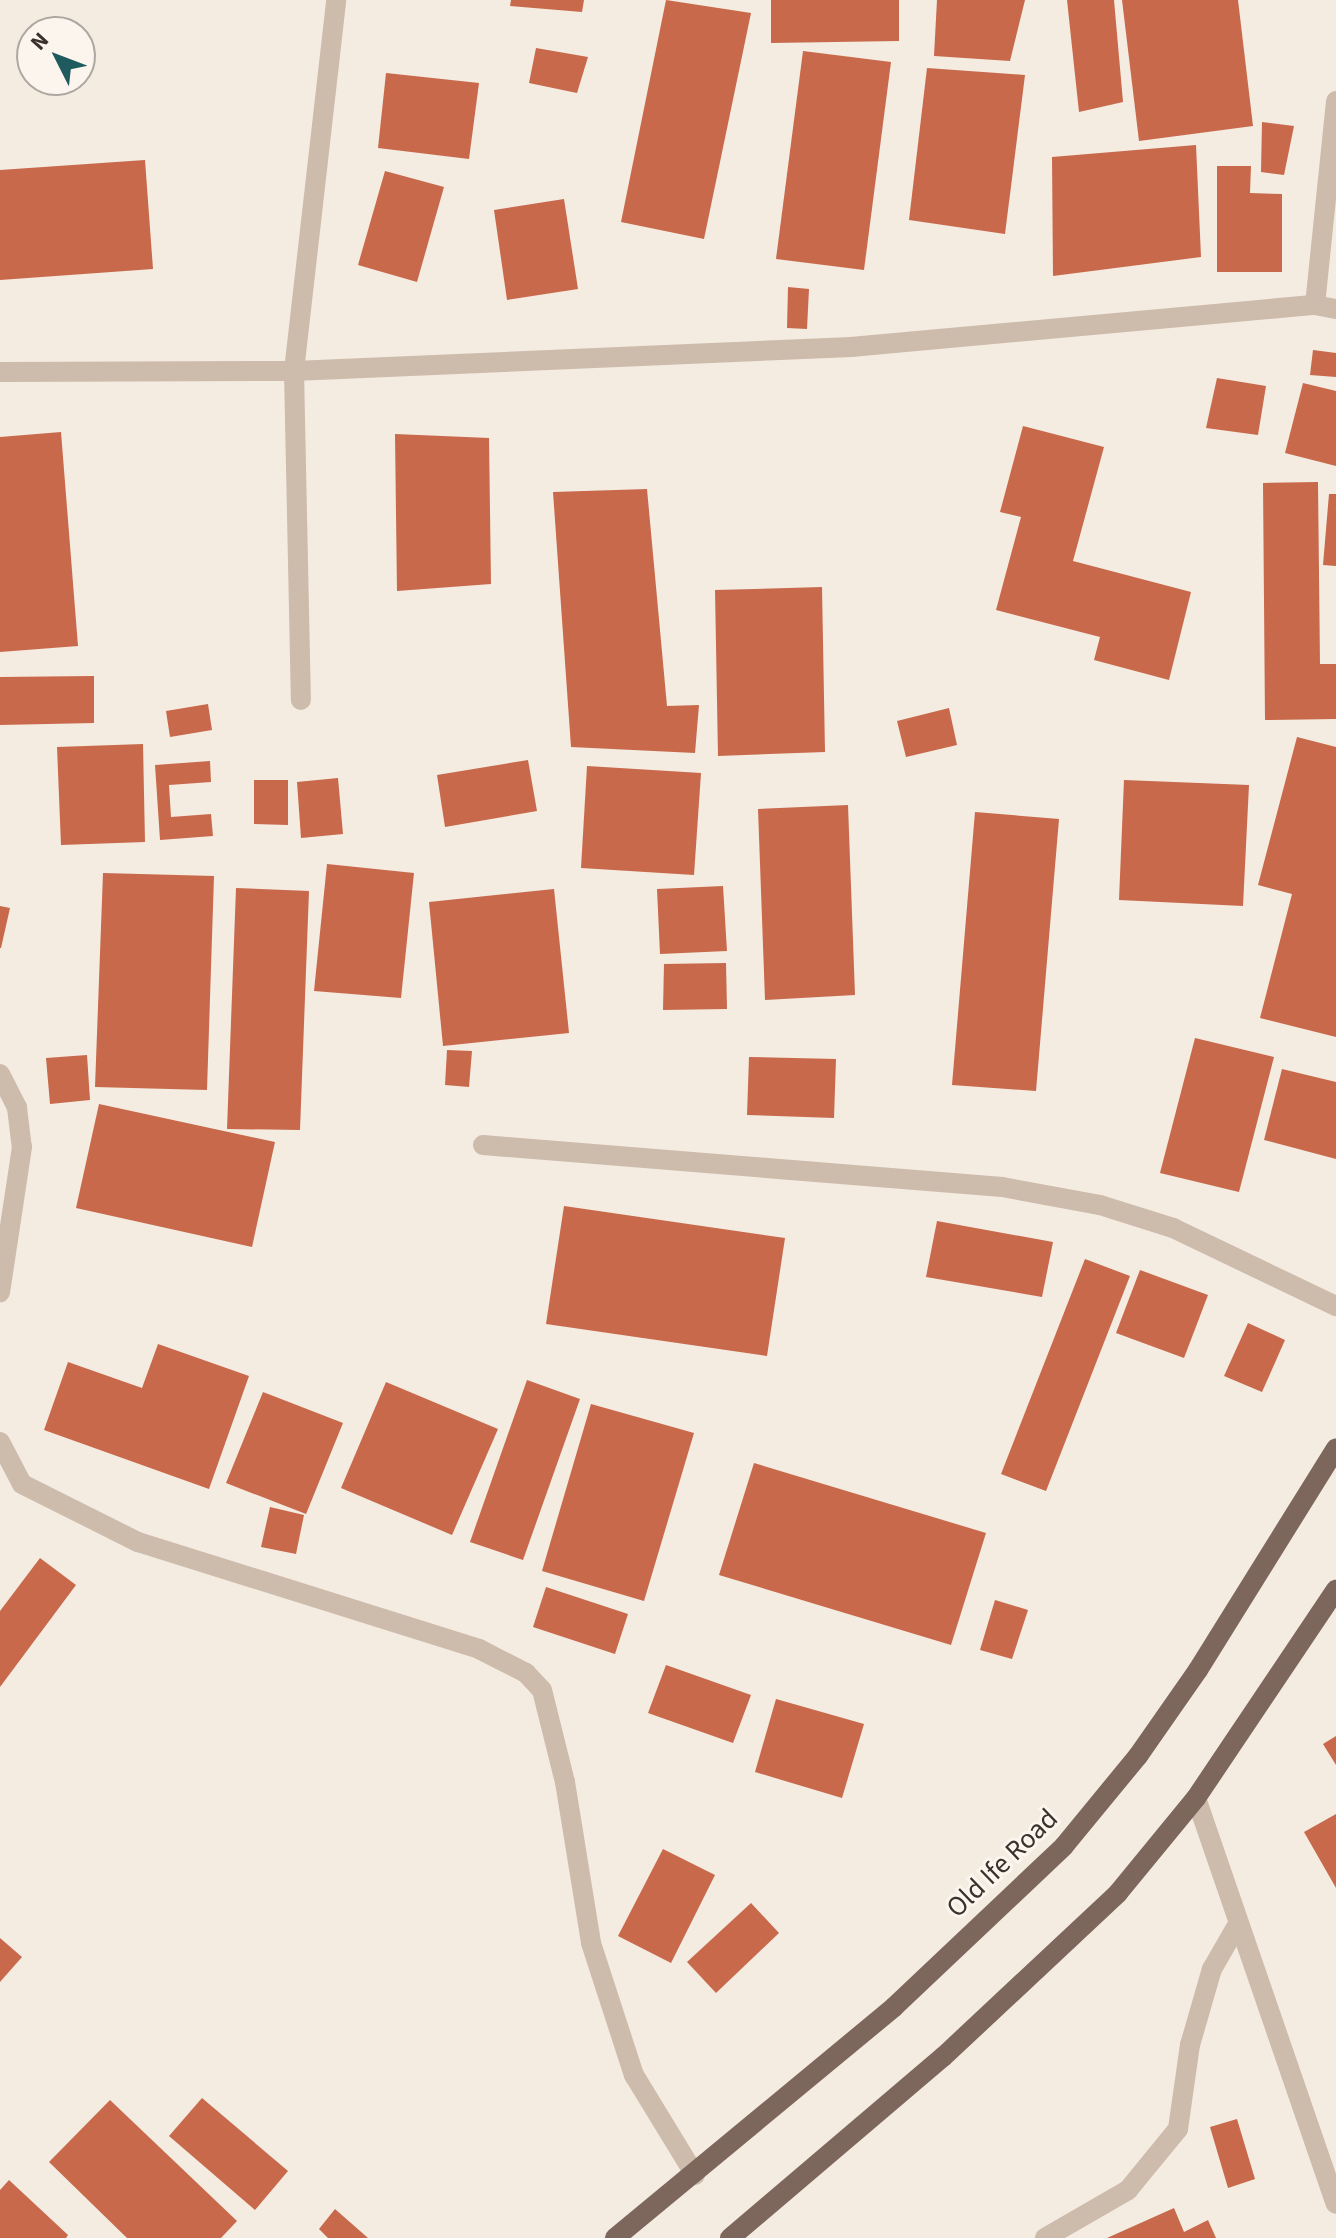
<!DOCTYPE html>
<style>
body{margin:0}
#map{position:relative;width:1336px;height:2238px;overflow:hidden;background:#f4ebe1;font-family:"Source Sans 3",sans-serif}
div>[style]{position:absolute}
.building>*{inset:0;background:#c8694b}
.lane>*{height:20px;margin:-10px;padding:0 10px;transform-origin:10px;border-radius:10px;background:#cdbbac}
.street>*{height:20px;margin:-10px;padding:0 10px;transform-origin:10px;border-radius:10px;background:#cdbbac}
.primary>*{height:20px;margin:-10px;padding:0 10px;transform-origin:10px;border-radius:10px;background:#7d675c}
span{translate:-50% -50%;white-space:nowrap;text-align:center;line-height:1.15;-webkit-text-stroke:6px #fbf5ee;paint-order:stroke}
.street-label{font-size:28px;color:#3b302b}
.north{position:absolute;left:16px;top:16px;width:80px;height:80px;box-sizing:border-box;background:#fbf5ee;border:2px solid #aea6a0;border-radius:50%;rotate:312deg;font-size:22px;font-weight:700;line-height:32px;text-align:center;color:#3b302b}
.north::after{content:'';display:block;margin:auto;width:28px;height:36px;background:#1f5a5e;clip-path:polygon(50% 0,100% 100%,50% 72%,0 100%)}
</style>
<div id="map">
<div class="building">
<div style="clip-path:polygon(511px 0,584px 0,582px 12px,510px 6px)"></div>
<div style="clip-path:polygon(666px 0,751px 13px,704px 239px,621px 222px)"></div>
<div style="clip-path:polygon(771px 0,899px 0,899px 41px,771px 43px)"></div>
<div style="clip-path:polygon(937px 0,1025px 0,1010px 61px,934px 56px)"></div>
<div style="clip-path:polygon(1067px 0,1114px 0,1123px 102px,1079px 112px)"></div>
<div style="clip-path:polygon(1122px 0,1238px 0,1253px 126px,1139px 141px)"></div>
<div style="clip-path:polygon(536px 48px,588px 57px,577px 93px,529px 83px)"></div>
<div style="clip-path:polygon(803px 51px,891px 62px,864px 270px,776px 259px)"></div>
<div style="clip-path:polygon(927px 68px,1025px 75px,1005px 234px,909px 220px)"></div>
<div style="clip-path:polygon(386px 73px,479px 83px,469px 159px,378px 148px)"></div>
<div style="clip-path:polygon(1262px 122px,1294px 126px,1284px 175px,1261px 172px)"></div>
<div style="clip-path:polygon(1196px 145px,1201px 257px,1053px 276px,1052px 157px)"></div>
<div style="clip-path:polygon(145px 160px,153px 269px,0 280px,0 170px)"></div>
<div style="clip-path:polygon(1217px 166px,1251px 166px,1250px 193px,1282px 194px,1282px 272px,1217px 272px)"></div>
<div style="clip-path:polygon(385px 171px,444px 187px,417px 282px,358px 265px)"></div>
<div style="clip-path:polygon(564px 199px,578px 289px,507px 300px,494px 210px)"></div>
<div style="clip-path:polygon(788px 287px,809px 289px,807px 329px,787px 328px)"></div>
<div style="clip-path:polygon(1313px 350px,1336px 353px,1336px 377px,1310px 375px)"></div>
<div style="clip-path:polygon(1217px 378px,1266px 386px,1258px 435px,1206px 428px)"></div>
<div style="clip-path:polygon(1303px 383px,1336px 391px,1336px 466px,1285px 453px)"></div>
<div style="clip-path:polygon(1023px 426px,1104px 447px,1073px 561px,1191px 592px,1169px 680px,1094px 660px,1100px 637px,996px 610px,1021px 517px,1000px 512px)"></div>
<div style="clip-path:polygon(61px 432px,78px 646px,0 652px,0 437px)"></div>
<div style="clip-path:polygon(395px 434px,489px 438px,491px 584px,397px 591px)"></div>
<div style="clip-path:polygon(1318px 482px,1320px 664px,1336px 664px,1336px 719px,1265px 720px,1263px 483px)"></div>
<div style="clip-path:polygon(647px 489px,667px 706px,699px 705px,695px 753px,571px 747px,553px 492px)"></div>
<div style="clip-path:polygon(1329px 494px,1336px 494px,1336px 566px,1323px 565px)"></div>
<div style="clip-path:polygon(822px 587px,825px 752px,718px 756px,715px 590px)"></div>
<div style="clip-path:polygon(94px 676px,94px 723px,0 725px,0 677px)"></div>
<div style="clip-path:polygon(208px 704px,212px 730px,170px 737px,166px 711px)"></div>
<div style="clip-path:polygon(949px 708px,957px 745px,906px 757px,897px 721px)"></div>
<div style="clip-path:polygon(1297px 737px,1336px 747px,1336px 1037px,1260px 1018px,1292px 894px,1258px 885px)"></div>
<div style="clip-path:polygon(143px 744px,145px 842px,61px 845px,57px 747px)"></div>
<div style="clip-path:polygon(528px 760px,537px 811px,445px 827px,437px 775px)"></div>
<div style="clip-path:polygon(210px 761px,211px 782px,169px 785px,171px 817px,211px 814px,213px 836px,160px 840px,155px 765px)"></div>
<div style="clip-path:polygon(587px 766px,701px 773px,694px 875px,581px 868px)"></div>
<div style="clip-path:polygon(338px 778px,343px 834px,301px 838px,297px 782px)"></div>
<div style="clip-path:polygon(254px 780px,288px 780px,288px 825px,254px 824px)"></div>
<div style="clip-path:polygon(1124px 780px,1249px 785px,1243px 906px,1119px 900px)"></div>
<div style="clip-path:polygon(848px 805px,855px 995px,765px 1000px,758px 809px)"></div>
<div style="clip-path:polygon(975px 812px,1059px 819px,1036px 1091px,952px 1085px)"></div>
<div style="clip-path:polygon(327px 864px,414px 873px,401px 998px,314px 991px)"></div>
<div style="clip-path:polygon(103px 873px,214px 876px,207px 1090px,95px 1087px)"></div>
<div style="clip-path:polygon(723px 886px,727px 951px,660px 954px,657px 889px)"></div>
<div style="clip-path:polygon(236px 888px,309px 891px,300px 1130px,227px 1129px)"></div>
<div style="clip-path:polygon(554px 889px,569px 1033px,443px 1046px,429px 902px)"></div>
<div style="clip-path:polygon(0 906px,10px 908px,1px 948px,0 948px)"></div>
<div style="clip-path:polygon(726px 963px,727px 1009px,663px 1010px,664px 964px)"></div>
<div style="clip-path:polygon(1195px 1038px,1274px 1057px,1239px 1192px,1160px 1173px)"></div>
<div style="clip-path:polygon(447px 1050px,472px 1051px,469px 1087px,445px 1085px)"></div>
<div style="clip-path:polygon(87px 1055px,90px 1100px,50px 1104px,46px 1058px)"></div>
<div style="clip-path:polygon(749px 1057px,836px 1059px,834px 1118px,747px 1115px)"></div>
<div style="clip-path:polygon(1282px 1069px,1336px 1082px,1336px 1159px,1264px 1140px)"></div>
<div style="clip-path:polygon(99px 1104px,275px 1142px,252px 1247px,76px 1208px)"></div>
<div style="clip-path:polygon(564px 1206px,785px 1238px,767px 1356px,546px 1324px)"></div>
<div style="clip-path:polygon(937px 1221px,1053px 1242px,1042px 1297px,926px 1277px)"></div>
<div style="clip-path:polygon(1085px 1259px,1130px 1276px,1046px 1491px,1001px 1474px)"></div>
<div style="clip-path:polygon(1140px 1270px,1208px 1295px,1184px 1358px,1116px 1333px)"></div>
<div style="clip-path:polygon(1248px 1323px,1285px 1340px,1262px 1392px,1224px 1376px)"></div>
<div style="clip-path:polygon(158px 1344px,249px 1376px,209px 1489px,44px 1430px,68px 1362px,142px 1388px)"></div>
<div style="clip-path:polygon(527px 1380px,580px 1399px,523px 1560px,470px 1542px)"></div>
<div style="clip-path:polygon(386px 1382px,498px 1429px,452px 1535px,341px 1488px)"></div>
<div style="clip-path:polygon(263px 1392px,343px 1423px,306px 1514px,226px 1483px)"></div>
<div style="clip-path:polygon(591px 1404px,694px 1433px,644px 1601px,542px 1571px)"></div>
<div style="clip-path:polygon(754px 1463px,986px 1533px,951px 1645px,719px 1575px)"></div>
<div style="clip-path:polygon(270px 1507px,304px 1515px,296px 1554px,261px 1547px)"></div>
<div style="clip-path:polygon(40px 1558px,76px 1585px,0 1687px,0 1611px)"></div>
<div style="clip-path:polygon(546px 1587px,628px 1614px,615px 1654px,533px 1627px)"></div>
<div style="clip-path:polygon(995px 1600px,1028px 1610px,1012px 1659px,980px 1650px)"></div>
<div style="clip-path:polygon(666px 1665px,751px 1695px,733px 1743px,648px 1713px)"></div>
<div style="clip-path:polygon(776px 1699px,864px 1724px,842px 1798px,755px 1772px)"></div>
<div style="clip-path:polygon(1336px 1736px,1336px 1765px,1323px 1744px)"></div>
<div style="clip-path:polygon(1336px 1814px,1336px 1888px,1304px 1832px)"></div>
<div style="clip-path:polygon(663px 1849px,715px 1875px,671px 1963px,618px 1936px)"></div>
<div style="clip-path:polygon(751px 1903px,779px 1933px,716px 1993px,687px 1962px)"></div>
<div style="clip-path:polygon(0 1938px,22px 1957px,0 1982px)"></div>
<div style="clip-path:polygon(202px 2098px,288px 2171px,255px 2210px,169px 2136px)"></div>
<div style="clip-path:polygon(110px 2100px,237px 2221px,221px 2238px,127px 2238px,49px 2162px)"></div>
<div style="clip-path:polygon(1237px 2119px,1255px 2179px,1228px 2188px,1210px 2127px)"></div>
<div style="clip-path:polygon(9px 2180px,68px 2235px,66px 2238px,0 2238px,0 2190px)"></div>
<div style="clip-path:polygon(1174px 2208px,1184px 2232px,1208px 2220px,1216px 2238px,1107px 2238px)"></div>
<div style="clip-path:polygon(335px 2209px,368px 2238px,328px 2238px,319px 2229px)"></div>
</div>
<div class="lane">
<div style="left:294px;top:371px;width:329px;rotate:88.8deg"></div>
<div style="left:483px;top:1145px;width:521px;rotate:4.63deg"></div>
<div style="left:1002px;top:1187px;width:100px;rotate:10.4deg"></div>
<div style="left:1100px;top:1205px;width:77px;rotate:17.5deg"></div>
<div style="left:1173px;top:1228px;width:181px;rotate:25.6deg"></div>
<div style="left:1045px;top:2238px;width:96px;rotate:-30deg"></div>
<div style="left:1128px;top:2190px;width:79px;rotate:-50.7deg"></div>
<div style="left:1178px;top:2129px;width:85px;rotate:-81.9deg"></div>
<div style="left:1190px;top:2045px;width:79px;rotate:-73.9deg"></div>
<div style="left:1212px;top:1969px;width:52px;rotate:-60deg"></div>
</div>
<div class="street">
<div style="left:1315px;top:305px;width:205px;rotate:-84.1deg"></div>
<div style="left:294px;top:371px;width:373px;rotate:-83.5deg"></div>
<div style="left:0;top:372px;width:294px;rotate:-0.2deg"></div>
<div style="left:294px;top:371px;width:558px;rotate:-2.47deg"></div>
<div style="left:851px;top:347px;width:466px;rotate:-5.2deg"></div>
<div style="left:1315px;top:305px;width:21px;rotate:11deg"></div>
<div style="left:0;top:1074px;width:38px;rotate:63deg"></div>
<div style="left:17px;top:1108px;width:39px;rotate:83deg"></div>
<div style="left:22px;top:1147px;width:147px;rotate:98.6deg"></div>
<div style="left:0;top:1442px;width:47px;rotate:62.4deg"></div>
<div style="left:22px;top:1484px;width:130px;rotate:26.6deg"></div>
<div style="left:138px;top:1542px;width:357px;rotate:17.4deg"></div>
<div style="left:479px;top:1649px;width:53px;rotate:27.1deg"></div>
<div style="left:526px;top:1673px;width:23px;rotate:47deg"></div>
<div style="left:542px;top:1690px;width:95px;rotate:76deg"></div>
<div style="left:565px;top:1782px;width:163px;rotate:80.8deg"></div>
<div style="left:591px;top:1943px;width:139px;rotate:72deg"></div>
<div style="left:634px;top:2075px;width:117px;rotate:58.6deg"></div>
<div style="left:1196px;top:1798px;width:429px;rotate:71deg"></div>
</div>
<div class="primary">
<div style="left:615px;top:2238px;width:362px;rotate:-39.6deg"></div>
<div style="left:894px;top:2007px;width:234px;rotate:-43.4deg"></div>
<div style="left:1064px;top:1846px;width:117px;rotate:-50.6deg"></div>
<div style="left:1138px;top:1756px;width:105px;rotate:-55.1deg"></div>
<div style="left:1198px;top:1670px;width:261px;rotate:-58.1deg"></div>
<div style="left:730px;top:2238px;width:280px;rotate:-40.4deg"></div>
<div style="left:943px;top:2057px;width:240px;rotate:-43.1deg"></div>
<div style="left:1118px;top:1893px;width:123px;rotate:-50.6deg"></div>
<div style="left:1196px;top:1798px;width:251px;rotate:-56.1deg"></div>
</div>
<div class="street-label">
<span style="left:1002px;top:1863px;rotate:-44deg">Old Ife Road</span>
</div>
<div class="north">N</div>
</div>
